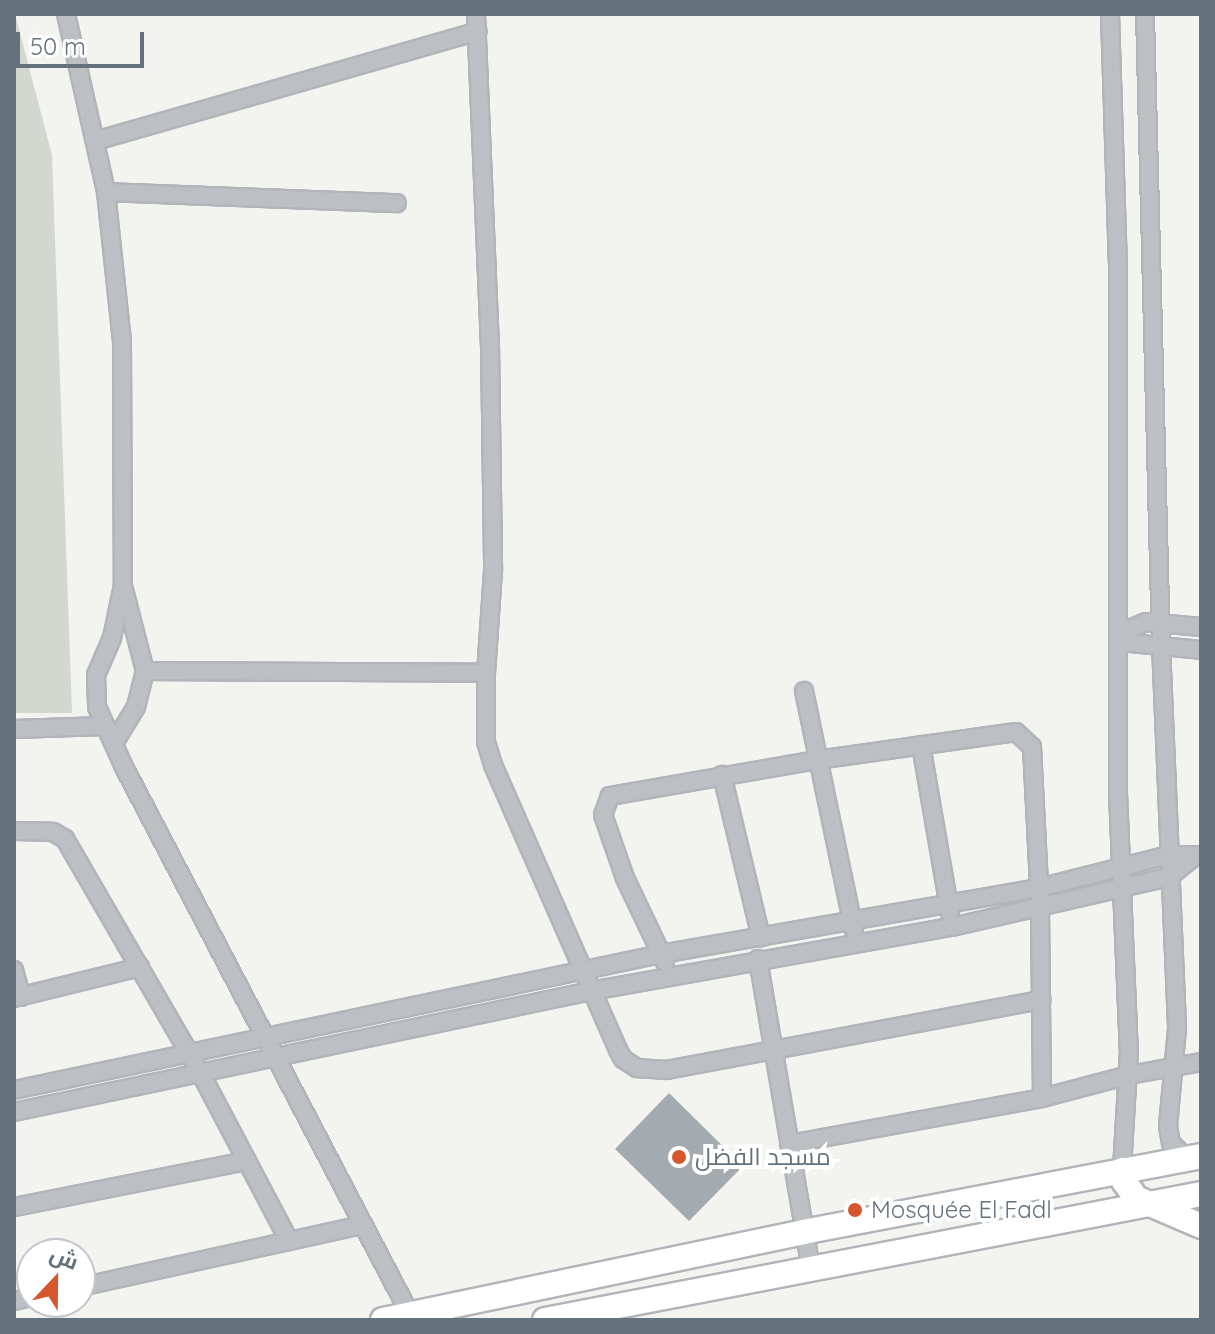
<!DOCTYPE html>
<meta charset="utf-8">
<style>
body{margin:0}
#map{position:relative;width:1215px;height:1334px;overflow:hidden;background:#f3f3ef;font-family:Quicksand,Cairo,sans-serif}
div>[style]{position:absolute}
.green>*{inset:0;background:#d2d8cf}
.building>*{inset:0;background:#a4abb0}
.roads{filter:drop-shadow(2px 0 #b1b5b9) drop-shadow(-2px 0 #b1b5b9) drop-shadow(0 2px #b1b5b9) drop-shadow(0 -2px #b1b5b9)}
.street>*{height:16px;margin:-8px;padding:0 8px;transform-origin:8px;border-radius:8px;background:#bcc0c3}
.secondary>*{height:24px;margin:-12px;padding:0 12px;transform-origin:12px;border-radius:12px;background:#fff}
.dots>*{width:22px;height:22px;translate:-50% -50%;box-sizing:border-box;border:4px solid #fff;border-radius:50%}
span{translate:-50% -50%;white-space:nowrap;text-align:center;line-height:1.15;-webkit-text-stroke:8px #fff;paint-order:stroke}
.poi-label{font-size:24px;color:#64727e}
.left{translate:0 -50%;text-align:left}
.frame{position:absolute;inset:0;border:16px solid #64727e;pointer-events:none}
.north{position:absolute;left:16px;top:1238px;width:80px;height:80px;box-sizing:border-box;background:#fff;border:2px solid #c1c7cb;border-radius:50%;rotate:22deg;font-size:22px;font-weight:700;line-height:32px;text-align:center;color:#64727e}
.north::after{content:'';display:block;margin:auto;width:28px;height:36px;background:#d6572d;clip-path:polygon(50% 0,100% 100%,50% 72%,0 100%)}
.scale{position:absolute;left:16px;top:32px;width:128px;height:36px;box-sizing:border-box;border:4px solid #64727e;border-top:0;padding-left:10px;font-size:24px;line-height:28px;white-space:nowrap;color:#64727e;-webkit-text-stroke:6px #fff;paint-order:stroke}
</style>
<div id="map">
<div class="green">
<div style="clip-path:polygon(15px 14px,52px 155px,72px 713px,14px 713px)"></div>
</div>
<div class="building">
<div style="clip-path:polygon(669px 1093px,743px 1166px,689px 1221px,615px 1149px)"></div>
</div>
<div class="roads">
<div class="street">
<div style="left:66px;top:14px;width:182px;rotate:77.3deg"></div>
<div style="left:106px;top:192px;width:150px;rotate:83.9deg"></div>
<div style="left:122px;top:341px;width:244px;rotate:89.8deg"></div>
<div style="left:123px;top:585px;width:54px;rotate:101.7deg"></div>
<div style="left:112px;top:638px;width:40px;rotate:113.4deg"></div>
<div style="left:96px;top:675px;width:32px;rotate:88deg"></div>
<div style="left:97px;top:707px;width:66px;rotate:65.8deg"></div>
<div style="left:124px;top:767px;width:624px;rotate:62.41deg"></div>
<div style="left:476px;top:14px;width:331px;rotate:87.6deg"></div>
<div style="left:490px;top:345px;width:226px;rotate:89.2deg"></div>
<div style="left:493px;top:571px;width:102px;rotate:93.9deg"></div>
<div style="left:486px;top:673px;width:69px;rotate:90deg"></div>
<div style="left:486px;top:742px;width:24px;rotate:73deg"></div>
<div style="left:493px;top:765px;width:311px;rotate:66.3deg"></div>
<div style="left:618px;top:1050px;width:10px;rotate:61deg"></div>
<div style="left:623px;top:1059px;width:17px;rotate:33deg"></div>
<div style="left:637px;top:1068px;width:30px;rotate:4deg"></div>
<div style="left:667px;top:1070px;width:381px;rotate:-10.6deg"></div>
<div style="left:1110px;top:14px;width:248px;rotate:88.2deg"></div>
<div style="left:1118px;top:262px;width:531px;rotate:90deg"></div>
<div style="left:1118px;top:793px;width:258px;rotate:87.6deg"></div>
<div style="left:1129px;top:1051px;width:119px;rotate:93.4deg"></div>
<div style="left:1145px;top:14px;width:631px;rotate:88.55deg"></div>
<div style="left:1161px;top:645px;width:384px;rotate:87.6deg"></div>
<div style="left:1177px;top:1029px;width:97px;rotate:95.3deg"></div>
<div style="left:1168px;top:1126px;width:17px;rotate:80deg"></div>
<div style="left:1171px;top:1143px;width:21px;rotate:45deg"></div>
<div style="left:95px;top:141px;width:398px;rotate:-16deg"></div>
<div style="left:106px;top:192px;width:291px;rotate:2.2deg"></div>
<div style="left:1201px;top:627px;width:55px;rotate:-174.8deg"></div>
<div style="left:1146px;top:622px;width:23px;rotate:157deg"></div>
<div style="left:1125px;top:631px;width:12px;rotate:114deg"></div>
<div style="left:1120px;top:642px;width:81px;rotate:5.6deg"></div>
<div style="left:145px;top:671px;width:341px;rotate:0.3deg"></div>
<div style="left:804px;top:691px;width:244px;rotate:78.2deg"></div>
<div style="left:14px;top:729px;width:91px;rotate:-1.9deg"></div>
<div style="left:114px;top:743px;width:42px;rotate:-58.6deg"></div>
<div style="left:136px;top:707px;width:37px;rotate:-76deg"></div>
<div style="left:145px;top:671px;width:84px;rotate:-104.5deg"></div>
<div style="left:921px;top:745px;width:170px;rotate:80.2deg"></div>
<div style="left:722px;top:775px;width:167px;rotate:76.5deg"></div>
<div style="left:14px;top:831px;width:39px;rotate:1deg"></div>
<div style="left:53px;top:832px;width:14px;rotate:30deg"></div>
<div style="left:65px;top:839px;width:269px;rotate:59.9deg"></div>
<div style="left:200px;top:1072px;width:191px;rotate:62.2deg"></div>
<div style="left:758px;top:959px;width:314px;rotate:80.3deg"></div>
<div style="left:665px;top:962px;width:93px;rotate:-115.5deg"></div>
<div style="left:625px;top:878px;width:67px;rotate:-109.2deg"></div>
<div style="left:603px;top:815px;width:20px;rotate:-70deg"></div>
<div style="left:610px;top:796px;width:210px;rotate:-9.9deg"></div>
<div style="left:817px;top:760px;width:201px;rotate:-8deg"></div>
<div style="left:1016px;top:732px;width:22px;rotate:43deg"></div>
<div style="left:1032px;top:747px;width:160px;rotate:87.1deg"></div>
<div style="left:1040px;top:907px;width:191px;rotate:89.4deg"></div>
<div style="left:14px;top:970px;width:28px;rotate:75deg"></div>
<div style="left:14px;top:998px;width:130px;rotate:-13.8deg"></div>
<div style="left:14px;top:1090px;width:661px;rotate:-11.87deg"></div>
<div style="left:661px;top:954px;width:384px;rotate:-9.9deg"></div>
<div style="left:1039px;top:888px;width:133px;rotate:-14.3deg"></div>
<div style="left:1168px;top:855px;width:31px"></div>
<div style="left:14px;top:1112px;width:590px;rotate:-11.84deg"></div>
<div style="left:591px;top:991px;width:367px;rotate:-10.1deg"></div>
<div style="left:952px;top:927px;width:223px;rotate:-13deg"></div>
<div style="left:1169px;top:877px;width:35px;rotate:-39deg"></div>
<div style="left:789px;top:1144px;width:257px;rotate:-10.3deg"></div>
<div style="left:1042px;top:1098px;width:90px;rotate:-14.8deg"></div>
<div style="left:1129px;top:1075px;width:73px;rotate:-10.2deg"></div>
<div style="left:14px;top:1207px;width:237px;rotate:-11.2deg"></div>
<div style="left:80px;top:1287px;width:290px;rotate:-12.4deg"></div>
<div style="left:14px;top:1301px;width:18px;rotate:-13deg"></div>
</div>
<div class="secondary">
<div style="left:1122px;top:1170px;width:11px;rotate:80deg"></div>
<div style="left:1124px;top:1181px;width:21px;rotate:55deg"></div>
<div style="left:1136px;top:1198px;width:71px;rotate:23.3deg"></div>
<div style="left:383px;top:1320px;width:429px;rotate:-11.8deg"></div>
<div style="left:803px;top:1232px;width:405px;rotate:-10.8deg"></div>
<div style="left:545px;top:1320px;width:668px;rotate:-10.87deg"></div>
</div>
</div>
<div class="dots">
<div style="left:679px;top:1157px;background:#d6572d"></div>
<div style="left:855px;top:1210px;background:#d6572d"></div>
</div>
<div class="poi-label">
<span class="left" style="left:695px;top:1157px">مسجد الفضل</span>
<span class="left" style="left:871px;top:1210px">Mosquée El Fadl</span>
</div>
<div class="frame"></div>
<div class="north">ش</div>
<div class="scale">50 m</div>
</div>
